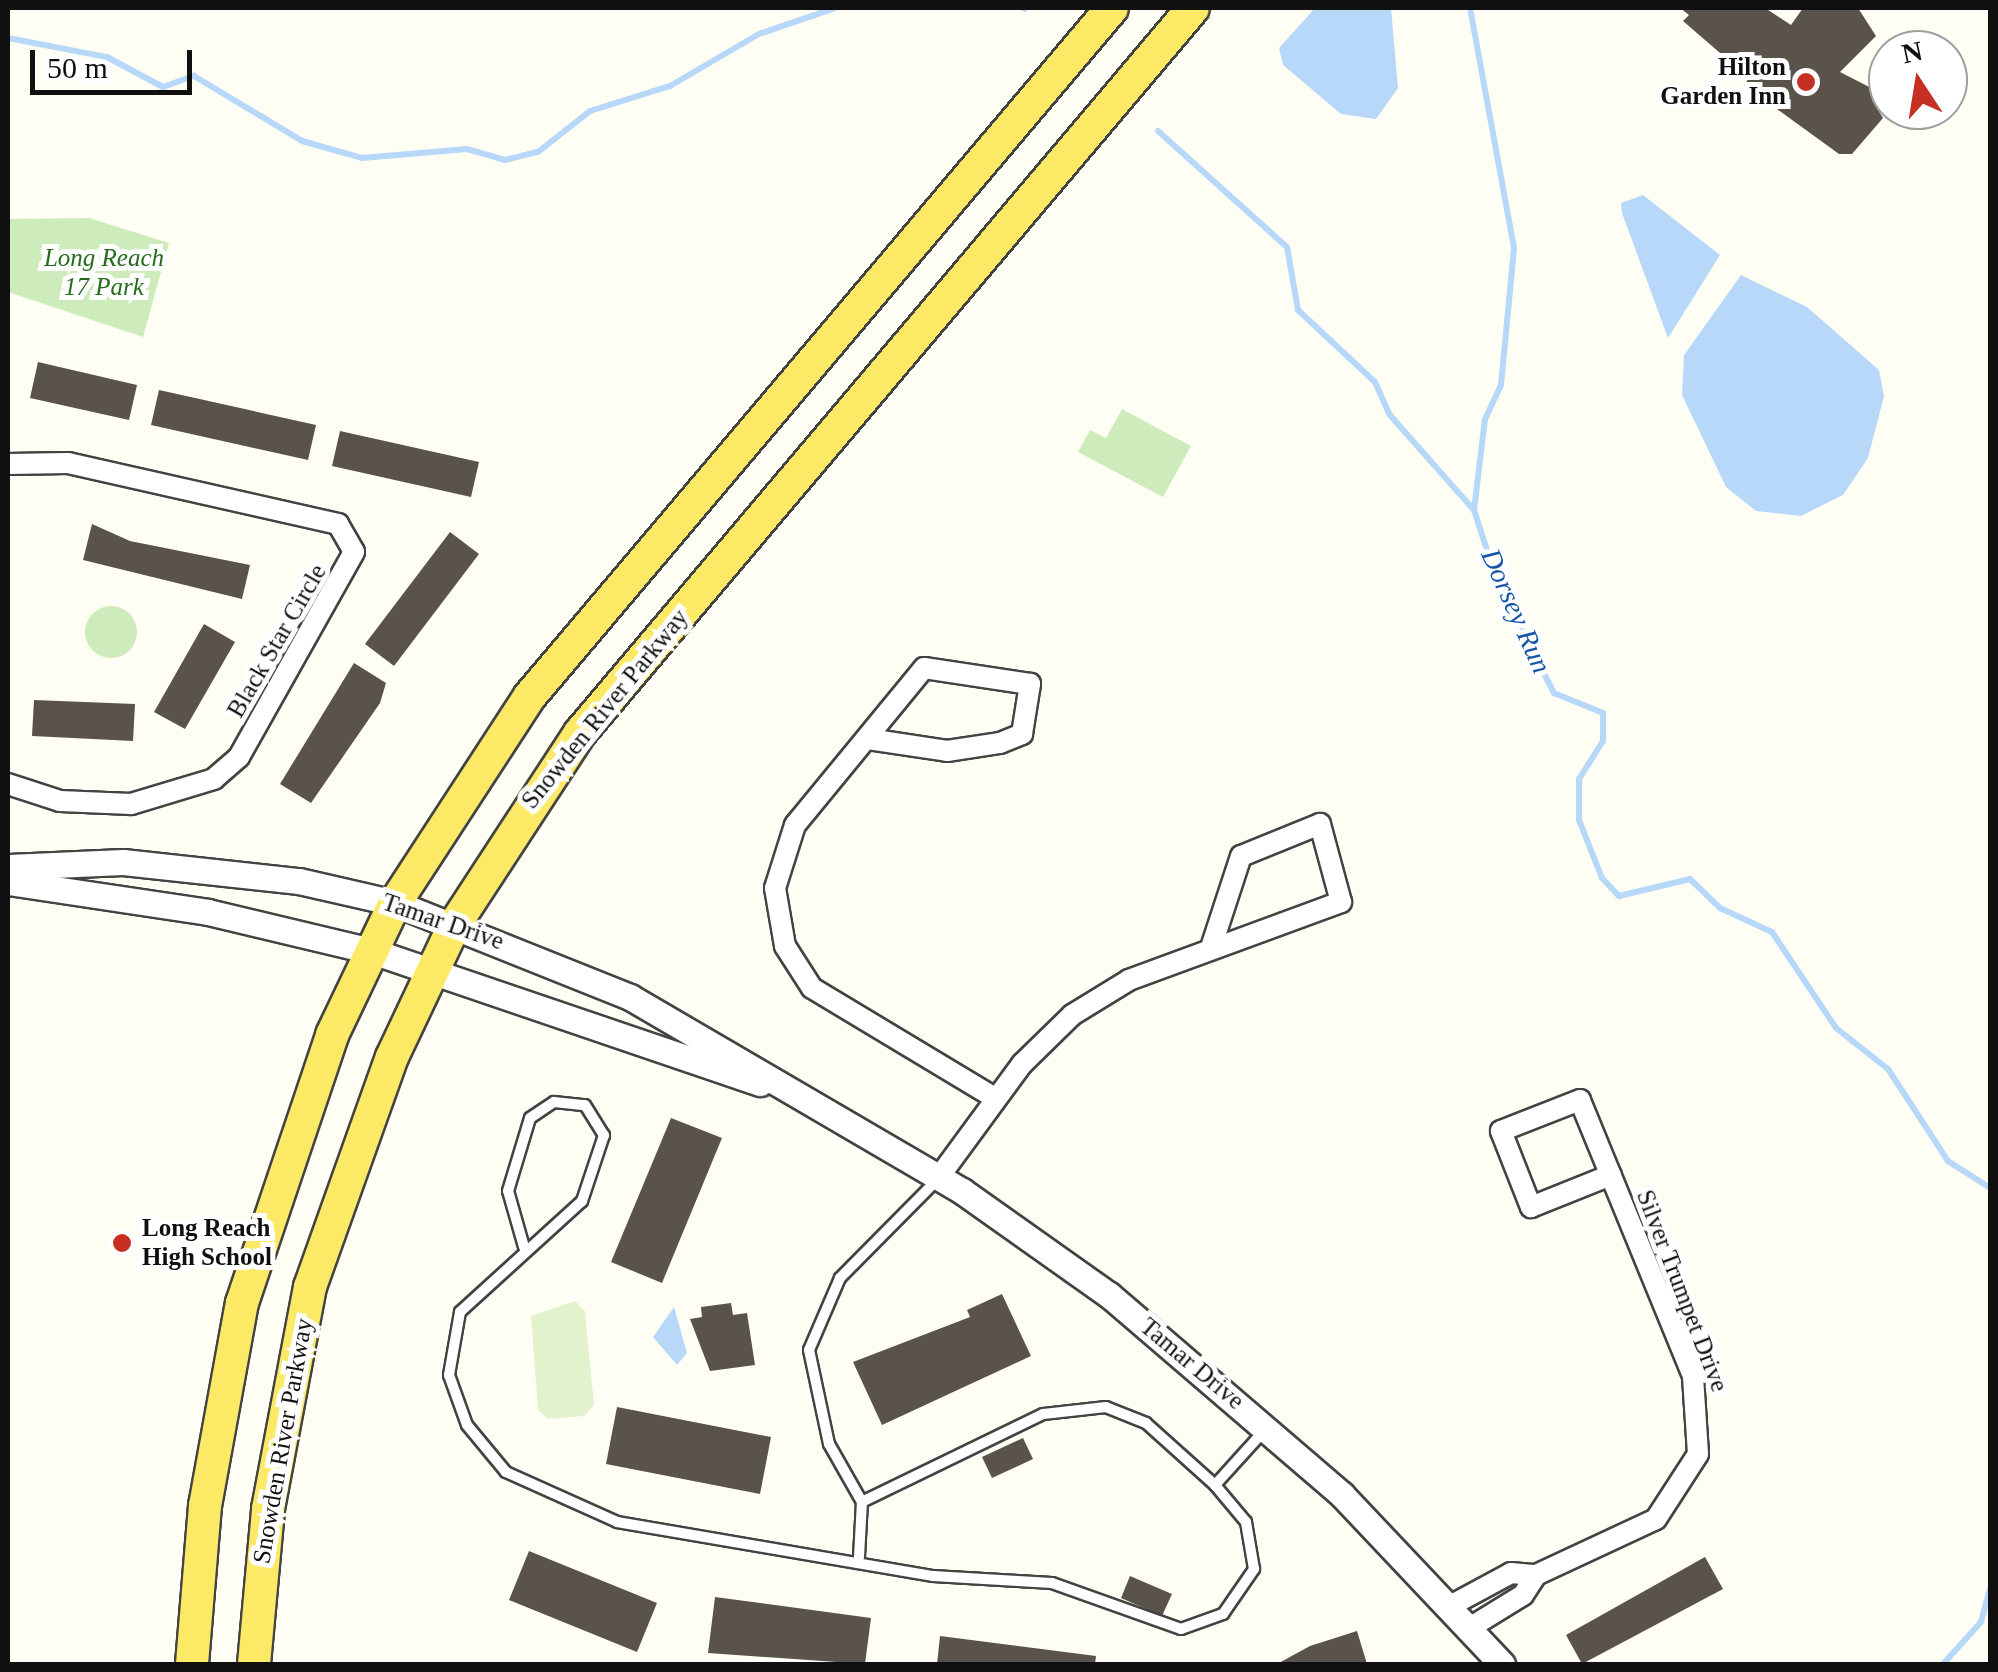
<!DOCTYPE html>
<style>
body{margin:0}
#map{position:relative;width:1998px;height:1672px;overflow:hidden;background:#fffef4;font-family:Georgia,serif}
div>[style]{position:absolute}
.green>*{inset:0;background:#ceecbb}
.round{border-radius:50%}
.pitch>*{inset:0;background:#e1f2cd}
.water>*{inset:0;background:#b7d8f8}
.stream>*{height:6px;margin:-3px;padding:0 3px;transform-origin:3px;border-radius:3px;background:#b7d8f8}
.building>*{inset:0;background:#5a534c}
.roads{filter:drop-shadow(2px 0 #434343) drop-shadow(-2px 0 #434343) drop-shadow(0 2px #434343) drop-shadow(0 -2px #434343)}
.service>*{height:10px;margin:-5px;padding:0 5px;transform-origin:5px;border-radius:5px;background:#fff}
.minor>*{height:20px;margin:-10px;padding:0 10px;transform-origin:10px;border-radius:10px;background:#fff}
.tertiary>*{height:25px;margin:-12.5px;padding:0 12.5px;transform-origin:12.5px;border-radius:12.5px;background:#fff}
.primary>*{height:32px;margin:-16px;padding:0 16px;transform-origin:16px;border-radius:16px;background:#fcea67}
.dots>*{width:28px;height:28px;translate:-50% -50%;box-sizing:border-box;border:5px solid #fff;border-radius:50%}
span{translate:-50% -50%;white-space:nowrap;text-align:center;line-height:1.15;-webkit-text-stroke:10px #fff;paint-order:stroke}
.poi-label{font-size:25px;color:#101010;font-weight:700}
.right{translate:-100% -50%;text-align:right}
.left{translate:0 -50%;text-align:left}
.park-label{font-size:25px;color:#246b1d;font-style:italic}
.street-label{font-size:25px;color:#101010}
.water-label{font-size:28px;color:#1455a8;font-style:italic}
.frame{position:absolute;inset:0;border:10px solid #101010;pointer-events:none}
.north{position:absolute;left:1868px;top:30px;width:100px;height:100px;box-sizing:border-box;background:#fff;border:2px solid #9f9f9f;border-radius:50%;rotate:348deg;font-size:28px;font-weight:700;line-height:40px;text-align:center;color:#101010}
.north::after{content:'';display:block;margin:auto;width:35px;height:45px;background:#c63023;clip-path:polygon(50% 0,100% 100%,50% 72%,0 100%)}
.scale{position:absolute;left:30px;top:50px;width:162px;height:45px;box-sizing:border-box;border:5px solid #101010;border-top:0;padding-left:12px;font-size:30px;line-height:35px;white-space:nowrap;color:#101010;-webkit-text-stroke:8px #fff;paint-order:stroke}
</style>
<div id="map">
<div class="green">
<div style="clip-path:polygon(89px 218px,169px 243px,143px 337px,8px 292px,8px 219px)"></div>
<div style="clip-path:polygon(1122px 409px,1191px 446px,1163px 497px,1078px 452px,1090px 430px,1106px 438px)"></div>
<div class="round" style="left:85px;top:606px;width:52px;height:52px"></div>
</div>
<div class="pitch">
<div style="clip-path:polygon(575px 1301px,585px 1311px,594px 1405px,584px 1416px,548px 1419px,538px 1410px,531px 1316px)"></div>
</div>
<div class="water">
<div style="clip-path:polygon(1315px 8px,1391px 8px,1398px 88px,1376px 119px,1341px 114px,1283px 65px,1279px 48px)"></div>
<div style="clip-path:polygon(1643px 195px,1720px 255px,1668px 338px,1622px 213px,1621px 203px)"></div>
<div style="clip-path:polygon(1741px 275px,1807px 307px,1879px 370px,1884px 396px,1868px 458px,1843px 495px,1801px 516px,1756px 511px,1726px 487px,1682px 395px,1684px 355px)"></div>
<div style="clip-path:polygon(674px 1307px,687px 1353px,677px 1365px,653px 1337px)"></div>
</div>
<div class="stream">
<div style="left:1023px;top:8px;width:2px;rotate:27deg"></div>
<div style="left:1470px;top:8px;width:244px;rotate:79.6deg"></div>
<div style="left:1514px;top:248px;width:138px;rotate:95.4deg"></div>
<div style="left:1501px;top:385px;width:38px;rotate:115deg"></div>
<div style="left:1485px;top:419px;width:92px;rotate:96.9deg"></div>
<div style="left:8px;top:38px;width:101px;rotate:10.9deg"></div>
<div style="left:107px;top:57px;width:64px;rotate:28.2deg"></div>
<div style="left:163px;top:87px;width:33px;rotate:-20deg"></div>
<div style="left:194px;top:76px;width:126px;rotate:31deg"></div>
<div style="left:302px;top:141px;width:62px;rotate:15.8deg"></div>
<div style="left:362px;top:158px;width:105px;rotate:-4.9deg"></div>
<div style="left:467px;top:149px;width:40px;rotate:16deg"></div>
<div style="left:505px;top:160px;width:34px;rotate:-14deg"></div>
<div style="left:538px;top:152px;width:66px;rotate:-38.3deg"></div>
<div style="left:590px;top:111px;width:84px;rotate:-17.4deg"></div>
<div style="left:670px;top:86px;width:103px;rotate:-30.3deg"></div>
<div style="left:759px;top:34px;width:80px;rotate:-18.9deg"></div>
<div style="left:1158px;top:131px;width:173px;rotate:42deg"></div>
<div style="left:1287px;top:247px;width:64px;rotate:80.1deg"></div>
<div style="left:1298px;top:310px;width:105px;rotate:43.1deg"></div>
<div style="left:1375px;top:382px;width:35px;rotate:66deg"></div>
<div style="left:1389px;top:414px;width:128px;rotate:48.5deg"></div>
<div style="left:1474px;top:510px;width:78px;rotate:72deg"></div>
<div style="left:1498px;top:584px;width:123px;rotate:62.8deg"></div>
<div style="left:1554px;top:693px;width:53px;rotate:22.2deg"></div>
<div style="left:1603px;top:713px;width:28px;rotate:90deg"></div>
<div style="left:1603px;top:741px;width:45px;rotate:122.3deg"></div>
<div style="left:1579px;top:779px;width:41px;rotate:90deg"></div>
<div style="left:1579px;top:820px;width:62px;rotate:68.4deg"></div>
<div style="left:1602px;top:878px;width:25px;rotate:47deg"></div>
<div style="left:1619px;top:896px;width:73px;rotate:-13.5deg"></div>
<div style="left:1690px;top:879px;width:42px;rotate:44deg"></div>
<div style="left:1720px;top:908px;width:57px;rotate:24.8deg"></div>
<div style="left:1772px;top:932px;width:115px;rotate:56.3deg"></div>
<div style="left:1836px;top:1028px;width:66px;rotate:38.3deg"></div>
<div style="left:1888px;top:1069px;width:110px;rotate:56.9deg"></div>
<div style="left:1948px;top:1161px;width:50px;rotate:32.7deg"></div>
<div style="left:1943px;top:1664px;width:57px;rotate:-47.9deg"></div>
<div style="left:1981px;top:1622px;width:35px;rotate:-75deg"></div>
</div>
<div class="building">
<div style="clip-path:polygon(1680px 8px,1765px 8px,1791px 25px,1803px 8px,1858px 8px,1876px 36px,1840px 72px,1879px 92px,1872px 100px,1883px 118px,1852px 154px,1839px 154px,1744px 85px,1749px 78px,1683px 21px,1689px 15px)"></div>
<div style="clip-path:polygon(38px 362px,137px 385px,129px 420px,30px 398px)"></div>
<div style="clip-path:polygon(159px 390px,316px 425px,308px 460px,151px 425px)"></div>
<div style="clip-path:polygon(340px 431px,479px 462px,471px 497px,332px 466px)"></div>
<div style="clip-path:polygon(92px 524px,130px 541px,250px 565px,242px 599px,83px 560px)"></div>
<div style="clip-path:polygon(450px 532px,479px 554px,394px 666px,365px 644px)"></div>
<div style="clip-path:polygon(204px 624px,235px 642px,185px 729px,154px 712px)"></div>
<div style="clip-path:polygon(354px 663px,386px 683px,380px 703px,311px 803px,280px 784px)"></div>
<div style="clip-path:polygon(34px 700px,135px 704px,133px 741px,32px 736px)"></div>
<div style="clip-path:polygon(671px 1118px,722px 1138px,662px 1283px,611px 1262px)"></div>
<div style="clip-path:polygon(1002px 1294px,1031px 1356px,882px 1425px,853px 1362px,970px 1317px,967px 1310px)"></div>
<div style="clip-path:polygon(731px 1303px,733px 1315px,747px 1313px,755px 1365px,710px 1371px,690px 1319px,702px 1317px,701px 1307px)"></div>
<div style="clip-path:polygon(617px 1407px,771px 1437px,760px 1494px,606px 1464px)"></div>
<div style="clip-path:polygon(1023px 1438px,1033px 1459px,992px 1478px,982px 1457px)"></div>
<div style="clip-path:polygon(529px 1551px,657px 1603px,637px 1652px,509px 1600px)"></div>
<div style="clip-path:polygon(1705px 1557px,1723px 1589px,1582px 1664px,1566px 1635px)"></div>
<div style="clip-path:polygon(1130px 1576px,1172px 1594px,1162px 1616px,1121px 1598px)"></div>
<div style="clip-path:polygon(715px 1597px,871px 1618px,865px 1664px,708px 1653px)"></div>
<div style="clip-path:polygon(1357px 1631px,1367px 1664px,1277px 1664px,1310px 1646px)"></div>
<div style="clip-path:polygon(940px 1636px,1096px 1656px,1095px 1664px,937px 1664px)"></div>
</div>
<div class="roads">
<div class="service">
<div style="left:524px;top:1247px;width:58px;rotate:-105.9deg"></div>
<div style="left:508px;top:1191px;width:76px;rotate:-73.2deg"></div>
<div style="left:530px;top:1118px;width:29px;rotate:-34deg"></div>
<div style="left:554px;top:1102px;width:31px;rotate:6deg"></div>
<div style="left:585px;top:1105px;width:36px;rotate:58deg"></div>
<div style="left:604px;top:1135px;width:70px;rotate:108.4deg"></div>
<div style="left:582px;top:1201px;width:165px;rotate:137.7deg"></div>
<div style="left:460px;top:1312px;width:64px;rotate:99.9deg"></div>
<div style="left:449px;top:1375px;width:53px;rotate:70.2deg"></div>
<div style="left:467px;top:1425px;width:61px;rotate:50.3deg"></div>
<div style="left:506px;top:1472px;width:122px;rotate:24.2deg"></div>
<div style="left:617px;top:1522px;width:321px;rotate:9.7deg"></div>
<div style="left:933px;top:1576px;width:119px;rotate:3.4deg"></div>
<div style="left:1052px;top:1583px;width:137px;rotate:19.6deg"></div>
<div style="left:1181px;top:1629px;width:45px;rotate:-19.7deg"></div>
<div style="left:1223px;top:1614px;width:55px;rotate:-55.4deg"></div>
<div style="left:1254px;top:1569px;width:48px;rotate:-99.7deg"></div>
<div style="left:1246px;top:1522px;width:48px;rotate:-130deg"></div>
<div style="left:1215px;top:1485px;width:93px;rotate:-138.1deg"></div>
<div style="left:1146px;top:1423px;width:43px;rotate:-158.2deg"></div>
<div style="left:1106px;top:1407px;width:63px;rotate:173.7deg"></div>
<div style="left:1043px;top:1414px;width:201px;rotate:154.1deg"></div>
<div style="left:1215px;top:1485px;width:73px;rotate:-47.8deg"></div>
<div style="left:859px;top:1557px;width:55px;rotate:-86.9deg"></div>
<div style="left:862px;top:1502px;width:67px;rotate:-119.6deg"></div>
<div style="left:829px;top:1444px;width:96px;rotate:-102deg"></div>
<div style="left:809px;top:1350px;width:78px;rotate:-66.7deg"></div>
<div style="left:840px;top:1278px;width:141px;rotate:-45.3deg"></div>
</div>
<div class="minor">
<div style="left:8px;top:464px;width:60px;rotate:-1deg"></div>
<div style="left:68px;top:463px;width:277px;rotate:12.7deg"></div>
<div style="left:338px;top:524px;width:32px;rotate:60deg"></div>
<div style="left:354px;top:552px;width:235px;rotate:119.3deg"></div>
<div style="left:239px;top:757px;width:33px;rotate:139deg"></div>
<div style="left:214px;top:779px;width:87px;rotate:163.2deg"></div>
<div style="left:131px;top:804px;width:71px;rotate:-177.6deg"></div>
<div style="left:60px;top:801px;width:55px;rotate:-161.9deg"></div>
<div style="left:868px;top:739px;width:80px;rotate:8.6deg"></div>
<div style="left:947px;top:751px;width:54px;rotate:-8.6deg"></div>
<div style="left:1000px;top:743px;width:24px;rotate:-22deg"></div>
<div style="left:1022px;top:734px;width:51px;rotate:-80.9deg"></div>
<div style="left:1030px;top:684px;width:107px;rotate:-171.4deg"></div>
<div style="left:924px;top:668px;width:203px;rotate:129.4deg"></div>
<div style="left:795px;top:825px;width:66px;rotate:107.6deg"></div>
<div style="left:775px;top:888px;width:59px;rotate:80.2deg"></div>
<div style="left:785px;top:946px;width:50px;rotate:57.3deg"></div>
<div style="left:812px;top:988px;width:214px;rotate:31deg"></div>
<div style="left:939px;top:1177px;width:140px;rotate:-53.7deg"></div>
<div style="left:1022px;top:1064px;width:70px;rotate:-44.4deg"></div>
<div style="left:1072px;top:1015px;width:67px;rotate:-31.6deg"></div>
<div style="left:1129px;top:980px;width:226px;rotate:-20.2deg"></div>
<div style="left:1341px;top:902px;width:81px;rotate:-105.1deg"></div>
<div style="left:1320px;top:824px;width:85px;rotate:157.9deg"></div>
<div style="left:1241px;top:856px;width:97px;rotate:108.1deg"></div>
<div style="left:1536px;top:1575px;width:132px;rotate:-25deg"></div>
<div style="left:1656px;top:1519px;width:77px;rotate:-57.1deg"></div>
<div style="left:1698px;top:1454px;width:78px;rotate:-93.7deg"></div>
<div style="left:1693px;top:1376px;width:298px;rotate:-112.3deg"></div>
<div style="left:1580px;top:1100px;width:85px;rotate:158.6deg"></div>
<div style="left:1501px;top:1131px;width:82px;rotate:68.5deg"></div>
<div style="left:1531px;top:1207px;width:86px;rotate:-21.8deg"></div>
<div style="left:1450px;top:1606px;width:69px;rotate:-28.4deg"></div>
<div style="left:1511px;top:1573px;width:25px;rotate:5deg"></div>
<div style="left:1536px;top:1575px;width:24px;rotate:123deg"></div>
<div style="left:1523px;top:1595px;width:61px;rotate:148.4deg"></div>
</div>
<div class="tertiary">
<div style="left:8px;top:867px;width:115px;rotate:-2.5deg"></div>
<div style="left:123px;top:862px;width:177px;rotate:6.2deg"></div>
<div style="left:299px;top:881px;width:98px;rotate:12.9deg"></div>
<div style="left:395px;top:903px;width:253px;rotate:21.8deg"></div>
<div style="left:630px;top:997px;width:385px;rotate:30.3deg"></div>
<div style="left:962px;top:1191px;width:180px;rotate:35.3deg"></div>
<div style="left:1109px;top:1295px;width:307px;rotate:40.6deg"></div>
<div style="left:1342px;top:1495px;width:233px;rotate:46.6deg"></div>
<div style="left:8px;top:882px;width:202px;rotate:8.5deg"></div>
<div style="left:208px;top:912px;width:169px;rotate:13.4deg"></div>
<div style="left:372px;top:951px;width:410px;rotate:18.8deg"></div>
</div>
<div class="primary">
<div style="left:192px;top:1664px;width:159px;rotate:-85.3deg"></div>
<div style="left:205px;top:1506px;width:206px;rotate:-79.7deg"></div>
<div style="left:242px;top:1303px;width:283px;rotate:-71.4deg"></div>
<div style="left:332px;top:1035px;width:146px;rotate:-64.5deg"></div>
<div style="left:395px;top:903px;width:247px;rotate:-56.9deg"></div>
<div style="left:530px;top:696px;width:901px;rotate:-49.77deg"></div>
<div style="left:254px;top:1664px;width:156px;rotate:-84.8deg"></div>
<div style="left:268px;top:1509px;width:226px;rotate:-79.3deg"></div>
<div style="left:310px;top:1287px;width:244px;rotate:-70.4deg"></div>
<div style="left:392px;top:1057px;width:147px;rotate:-64.7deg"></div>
<div style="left:455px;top:924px;width:228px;rotate:-56.8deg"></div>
<div style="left:580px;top:733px;width:949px;rotate:-49.78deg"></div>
</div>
</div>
<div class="dots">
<div style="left:1806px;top:82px;background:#c63023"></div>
<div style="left:122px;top:1243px;background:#c63023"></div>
</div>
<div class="poi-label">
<span class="right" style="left:1786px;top:82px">Hilton<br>Garden Inn</span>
<span class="left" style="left:142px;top:1243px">Long Reach<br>High School</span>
</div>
<div class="park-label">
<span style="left:104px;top:273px">Long Reach<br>17 Park</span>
</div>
<div class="street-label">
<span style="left:277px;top:641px;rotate:-60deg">Black Star Circle</span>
<span style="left:605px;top:709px;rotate:-51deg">Snowden River Parkway</span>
<span style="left:443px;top:922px;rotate:19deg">Tamar Drive</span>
<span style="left:1682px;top:1291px;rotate:69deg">Silver Trumpet Drive</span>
<span style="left:1192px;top:1364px;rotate:40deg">Tamar Drive</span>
<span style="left:283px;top:1441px;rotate:-80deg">Snowden River Parkway</span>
</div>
<div class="water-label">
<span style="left:1516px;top:611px;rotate:66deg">Dorsey Run</span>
</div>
<div class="frame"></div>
<div class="north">N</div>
<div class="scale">50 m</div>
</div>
